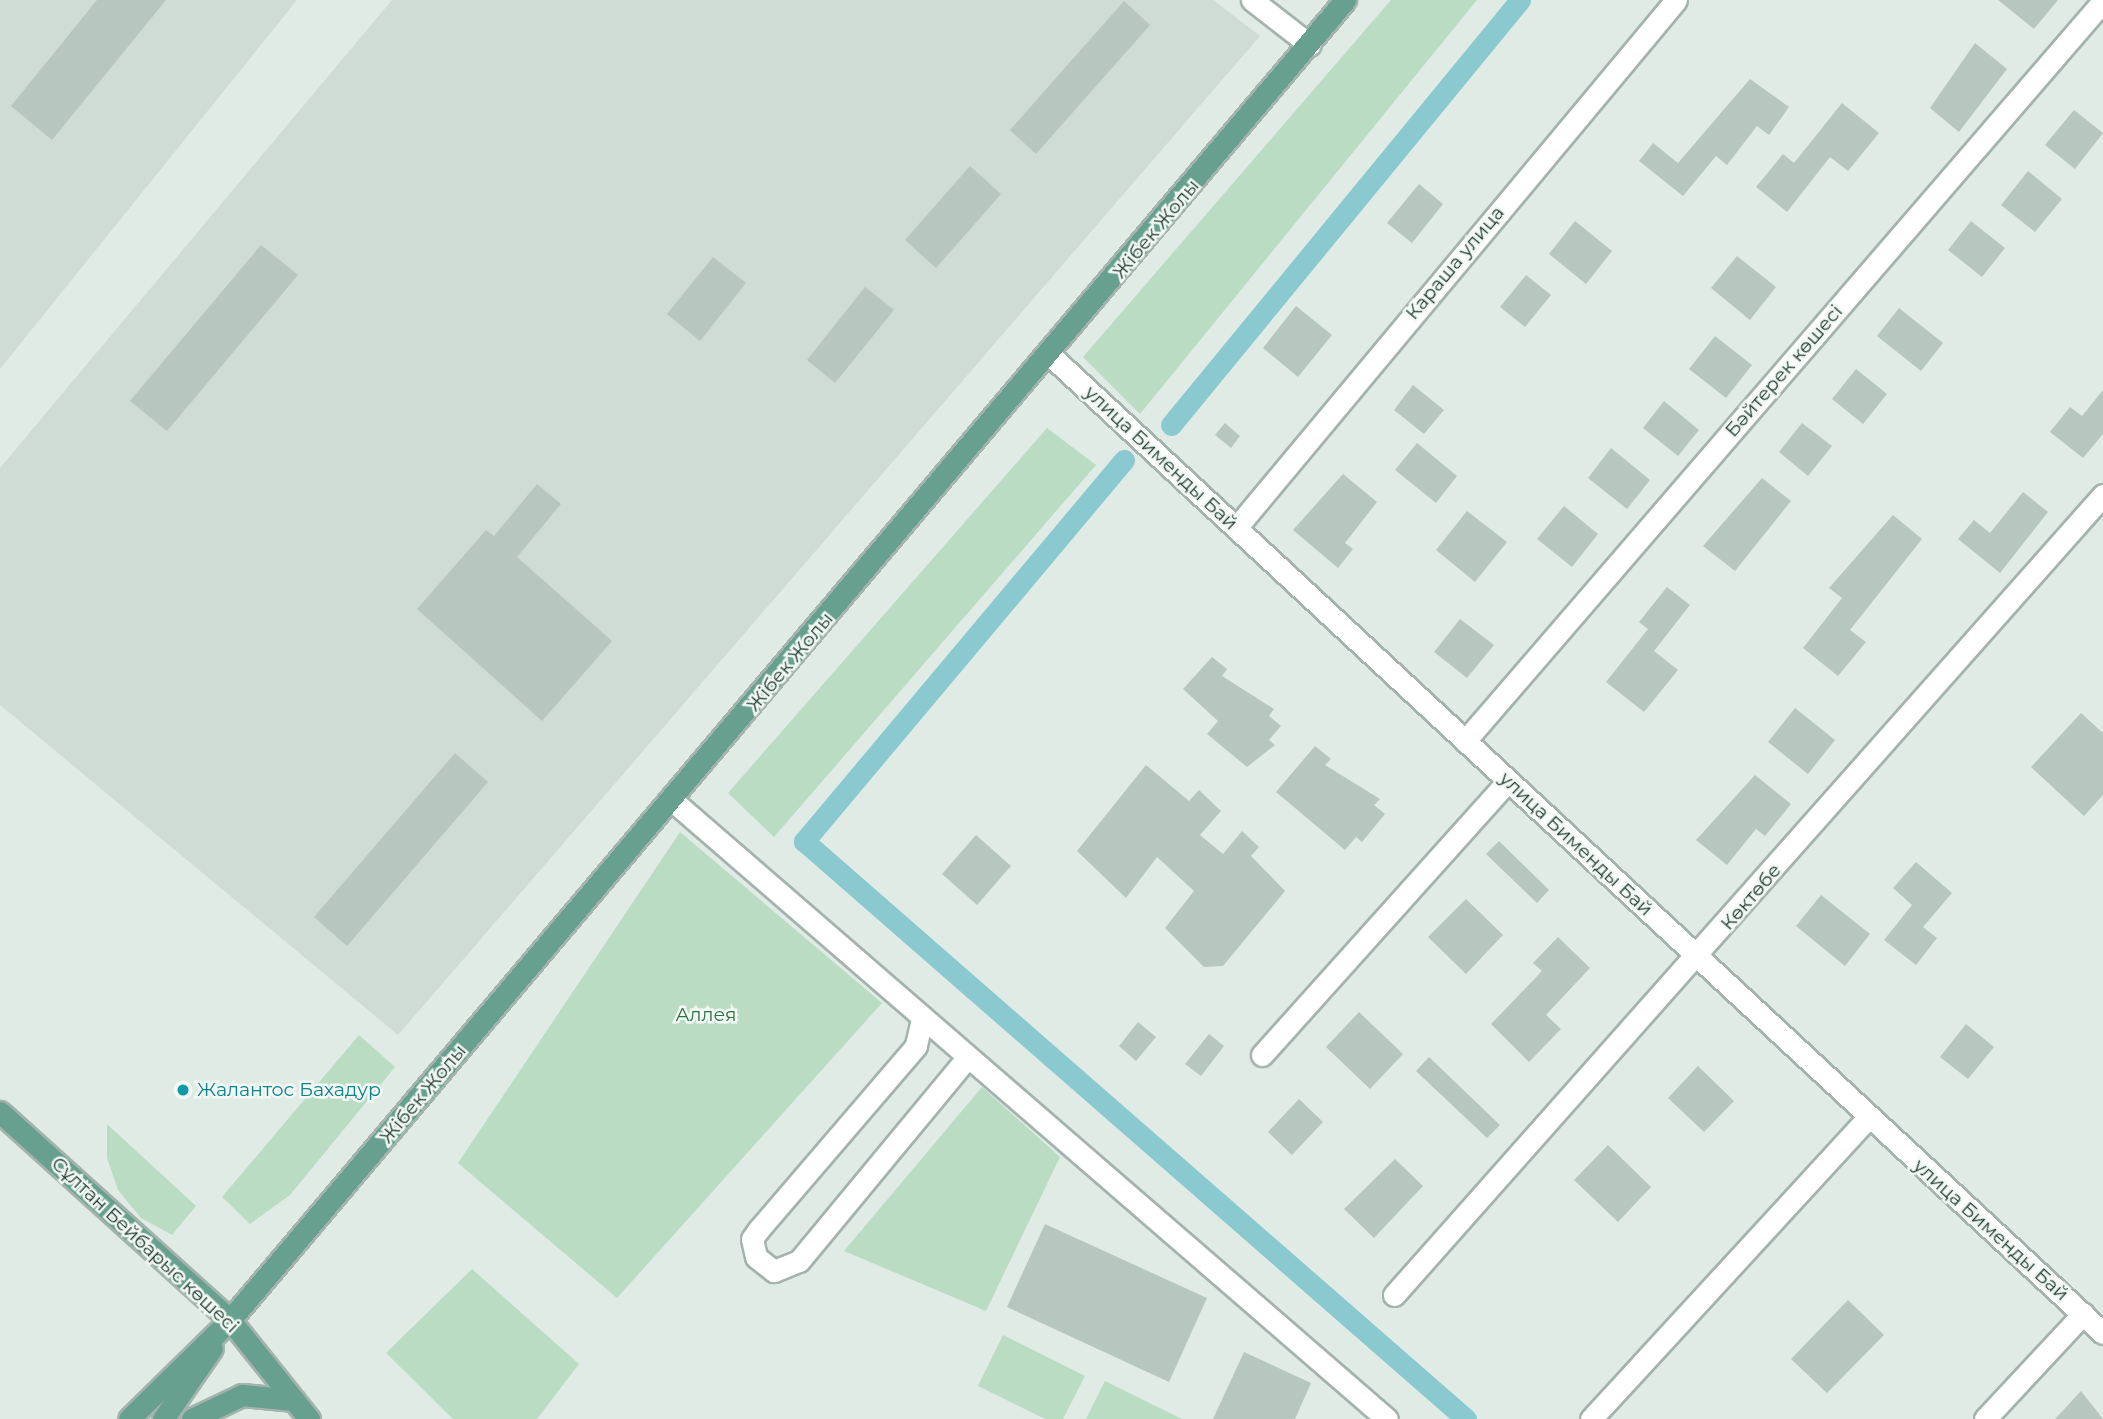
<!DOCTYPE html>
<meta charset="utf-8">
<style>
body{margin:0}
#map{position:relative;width:2103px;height:1419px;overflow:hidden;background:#e1ebe6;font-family:Montserrat,sans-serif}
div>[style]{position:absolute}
.built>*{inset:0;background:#cfdbd5}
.green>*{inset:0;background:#badcc2}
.canal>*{height:21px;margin:-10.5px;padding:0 10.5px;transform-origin:10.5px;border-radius:10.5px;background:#8ac9d0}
.building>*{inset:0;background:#b7c6bf}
.roads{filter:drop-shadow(2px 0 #a4b3ad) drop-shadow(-2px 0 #a4b3ad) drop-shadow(0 2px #a4b3ad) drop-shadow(0 -2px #a4b3ad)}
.minor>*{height:21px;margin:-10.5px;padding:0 10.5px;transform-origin:10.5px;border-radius:10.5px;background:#fff}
.major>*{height:21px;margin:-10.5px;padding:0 10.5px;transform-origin:10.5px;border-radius:10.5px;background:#67a08e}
.dots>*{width:19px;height:19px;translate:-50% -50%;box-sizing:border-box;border:4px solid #f2f8f4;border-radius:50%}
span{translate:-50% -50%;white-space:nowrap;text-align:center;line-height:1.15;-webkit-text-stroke:5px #f2f8f4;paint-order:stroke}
.street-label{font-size:19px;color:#223c33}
.park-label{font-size:19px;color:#2d7244}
.culture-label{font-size:19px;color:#0d838f}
.left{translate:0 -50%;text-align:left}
</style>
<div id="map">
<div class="built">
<div style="clip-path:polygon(0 0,297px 0,0 369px)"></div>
<div style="clip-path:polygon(392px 0,1213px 0,1260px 36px,398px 1035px,0 705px,0 468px)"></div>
</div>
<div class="green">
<div style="clip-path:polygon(1391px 0,1477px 0,1140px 414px,1083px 357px)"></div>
<div style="clip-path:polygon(1047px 428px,1096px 465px,774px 837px,728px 793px)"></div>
<div style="clip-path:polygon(680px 832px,882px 1003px,617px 1298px,458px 1163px)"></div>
<div style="clip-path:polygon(359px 1035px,395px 1067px,290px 1195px,250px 1224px,222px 1197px)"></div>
<div style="clip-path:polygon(982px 1087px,1060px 1157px,986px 1311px,844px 1251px)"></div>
<div style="clip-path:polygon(107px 1124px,196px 1206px,172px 1235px,141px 1218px,118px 1190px,107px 1158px)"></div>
<div style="clip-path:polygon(472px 1269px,579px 1364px,537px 1419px,453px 1419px,386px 1353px)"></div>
<div style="clip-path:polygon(1003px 1335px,1085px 1376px,1063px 1419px,1045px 1419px,978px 1386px)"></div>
<div style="clip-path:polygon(1105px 1381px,1182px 1419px,1086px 1419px)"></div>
</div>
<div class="canal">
<div style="left:1171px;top:425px;width:550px;rotate:-50.61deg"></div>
<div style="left:1124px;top:460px;width:498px;rotate:130deg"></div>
<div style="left:804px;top:841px;width:879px;rotate:41.12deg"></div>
</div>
<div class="building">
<div style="clip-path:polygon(97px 0,166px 0,52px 140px,11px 106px)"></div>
<div style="clip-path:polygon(1998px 0,2058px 0,2034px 29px)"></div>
<div style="clip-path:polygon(1124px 1px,1150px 25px,1036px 154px,1010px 130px)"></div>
<div style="clip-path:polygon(1975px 43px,2007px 69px,1959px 132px,1930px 108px)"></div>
<div style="clip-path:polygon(1750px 79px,1789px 107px,1769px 135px,1757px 126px,1727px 165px,1716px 156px,1683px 196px,1639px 161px,1653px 143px,1678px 163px)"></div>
<div style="clip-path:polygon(1842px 103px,1879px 133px,1848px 171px,1830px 157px,1787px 212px,1756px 187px,1783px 154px,1794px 163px)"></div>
<div style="clip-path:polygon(2074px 110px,2103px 133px,2075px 169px,2045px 145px)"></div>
<div style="clip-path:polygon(970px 166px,1001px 194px,936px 268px,905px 240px)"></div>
<div style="clip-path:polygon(2028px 171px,2062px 199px,2035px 232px,2001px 205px)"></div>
<div style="clip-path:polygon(1419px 184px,1443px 204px,1412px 243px,1387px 223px)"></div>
<div style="clip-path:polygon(1575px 221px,1612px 251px,1586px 284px,1549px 254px)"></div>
<div style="clip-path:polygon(1971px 221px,2005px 248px,1982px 277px,1948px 250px)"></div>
<div style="clip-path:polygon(261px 245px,298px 275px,167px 431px,130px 401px)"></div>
<div style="clip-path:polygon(1737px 256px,1776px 287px,1750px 320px,1711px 288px)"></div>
<div style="clip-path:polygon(713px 257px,746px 283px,700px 341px,667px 314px)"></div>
<div style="clip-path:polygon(1526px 275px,1551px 295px,1525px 327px,1500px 307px)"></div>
<div style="clip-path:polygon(865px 287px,894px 310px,835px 383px,807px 360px)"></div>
<div style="clip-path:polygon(1296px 306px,1332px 335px,1298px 377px,1263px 348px)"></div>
<div style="clip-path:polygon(1899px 308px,1943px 343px,1921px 371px,1877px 336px)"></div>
<div style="clip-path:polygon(1715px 336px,1752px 365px,1726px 398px,1689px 369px)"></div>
<div style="clip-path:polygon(1856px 369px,1887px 394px,1863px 424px,1832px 399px)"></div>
<div style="clip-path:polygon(1413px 385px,1444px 410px,1424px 434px,1394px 410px)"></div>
<div style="clip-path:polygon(2103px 390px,2103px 434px,2083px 458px,2050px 432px,2070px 407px,2082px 416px)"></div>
<div style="clip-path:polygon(1664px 401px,1699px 430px,1678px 456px,1643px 428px)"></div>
<div style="clip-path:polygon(1225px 423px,1240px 436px,1231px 448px,1215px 435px)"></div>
<div style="clip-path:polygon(1802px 423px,1832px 446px,1808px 476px,1779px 452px)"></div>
<div style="clip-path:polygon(1417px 443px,1457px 476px,1436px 503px,1395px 470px)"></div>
<div style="clip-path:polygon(1611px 448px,1650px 480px,1627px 509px,1588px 478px)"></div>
<div style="clip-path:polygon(1343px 474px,1377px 502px,1345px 543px,1353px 549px,1338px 568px,1293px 530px)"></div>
<div style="clip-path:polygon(1762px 478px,1791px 501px,1735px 571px,1703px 546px)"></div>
<div style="clip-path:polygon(537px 484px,561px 504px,517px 557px,612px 641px,542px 721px,417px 609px,486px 530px,494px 536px)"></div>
<div style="clip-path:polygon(2023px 492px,2048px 512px,2000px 573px,1958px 539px,1974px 520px,1990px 533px)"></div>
<div style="clip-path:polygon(1564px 506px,1598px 534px,1572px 567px,1537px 539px)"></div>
<div style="clip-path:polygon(1467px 511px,1507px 542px,1475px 582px,1436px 550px)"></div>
<div style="clip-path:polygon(1893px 515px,1922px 539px,1850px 630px,1866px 642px,1838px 676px,1803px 648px,1842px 598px,1829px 588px)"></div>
<div style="clip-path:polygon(1667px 587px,1690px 605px,1654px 651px,1678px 670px,1644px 712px,1606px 682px,1648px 629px,1639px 622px)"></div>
<div style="clip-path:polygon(1460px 619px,1494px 645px,1467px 678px,1434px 652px)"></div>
<div style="clip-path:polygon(1212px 657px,1227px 669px,1222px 676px,1274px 709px,1269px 716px,1281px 726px,1269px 740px,1275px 745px,1247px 767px,1207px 734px,1218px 721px,1183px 689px)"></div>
<div style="clip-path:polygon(1795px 708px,1835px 740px,1808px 774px,1768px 742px)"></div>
<div style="clip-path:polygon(2081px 713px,2103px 733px,2103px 795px,2084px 816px,2031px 767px)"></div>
<div style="clip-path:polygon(1315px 746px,1331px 759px,1325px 765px,1380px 799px,1374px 805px,1385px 814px,1362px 842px,1356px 837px,1345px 850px,1276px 792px)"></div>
<div style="clip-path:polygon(455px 753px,488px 782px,347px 946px,314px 917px)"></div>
<div style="clip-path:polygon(1146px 765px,1189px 801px,1199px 790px,1221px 811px,1200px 835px,1223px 854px,1242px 831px,1259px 847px,1251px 856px,1285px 891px,1223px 966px,1204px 967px,1165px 928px,1194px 891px,1157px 857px,1126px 898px,1077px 851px)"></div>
<div style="clip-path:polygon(1755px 775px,1791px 804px,1765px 836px,1756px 829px,1727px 865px,1696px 840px)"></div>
<div style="clip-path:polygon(976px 835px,1011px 866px,977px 905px,942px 874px)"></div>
<div style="clip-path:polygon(1499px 841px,1549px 890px,1537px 903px,1486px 854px)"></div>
<div style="clip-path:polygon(1916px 862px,1952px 893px,1923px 927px,1937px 938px,1916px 965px,1884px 940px,1912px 905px,1893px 888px)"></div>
<div style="clip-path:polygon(1821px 895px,1870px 934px,1845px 966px,1796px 926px)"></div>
<div style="clip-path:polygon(1466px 899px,1503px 935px,1466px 974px,1428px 937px)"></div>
<div style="clip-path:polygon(1558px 937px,1590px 968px,1546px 1015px,1561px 1029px,1529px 1062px,1491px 1024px,1542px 971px,1533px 963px)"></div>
<div style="clip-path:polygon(1359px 1012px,1403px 1054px,1370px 1089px,1326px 1047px)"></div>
<div style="clip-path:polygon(1138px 1022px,1156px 1037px,1136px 1061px,1119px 1046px)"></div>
<div style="clip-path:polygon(1966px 1024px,1994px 1047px,1968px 1079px,1940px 1057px)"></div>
<div style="clip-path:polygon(1209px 1034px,1224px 1046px,1201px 1076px,1185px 1064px)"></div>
<div style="clip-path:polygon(1429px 1057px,1500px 1125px,1487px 1138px,1416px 1071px)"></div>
<div style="clip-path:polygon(1698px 1066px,1734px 1101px,1704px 1132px,1668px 1098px)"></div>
<div style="clip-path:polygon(1299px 1099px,1323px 1122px,1292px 1155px,1268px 1132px)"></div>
<div style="clip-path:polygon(1608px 1145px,1651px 1187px,1618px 1222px,1574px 1180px)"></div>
<div style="clip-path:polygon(1395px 1159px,1423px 1186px,1374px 1238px,1344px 1209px)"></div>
<div style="clip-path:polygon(1045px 1224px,1207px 1298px,1169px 1382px,1007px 1307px)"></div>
<div style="clip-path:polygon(1848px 1300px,1884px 1335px,1827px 1393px,1791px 1359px)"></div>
<div style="clip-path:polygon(1244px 1352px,1311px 1383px,1295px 1419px,1213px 1419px)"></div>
<div style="clip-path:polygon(2081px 1391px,2103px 1419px,2055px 1419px)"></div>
</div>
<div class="roads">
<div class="minor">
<div style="left:1252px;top:0;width:73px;rotate:37.8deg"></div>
<div style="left:1050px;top:355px;width:1437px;rotate:42.89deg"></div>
<div style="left:1236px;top:528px;width:687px;rotate:-50.19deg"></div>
<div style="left:1465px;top:741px;width:977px;rotate:-49.23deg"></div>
<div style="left:673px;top:801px;width:944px;rotate:40.88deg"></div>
<div style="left:922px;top:1019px;width:28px;rotate:103deg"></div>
<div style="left:916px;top:1046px;width:241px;rotate:130.6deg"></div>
<div style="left:759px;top:1229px;width:12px;rotate:125deg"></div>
<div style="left:752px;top:1239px;width:18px;rotate:77deg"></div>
<div style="left:756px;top:1257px;width:23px;rotate:38deg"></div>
<div style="left:774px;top:1271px;width:27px;rotate:-22deg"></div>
<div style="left:799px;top:1261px;width:261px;rotate:-50.4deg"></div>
<div style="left:1262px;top:1055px;width:368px;rotate:-48.1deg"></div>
<div style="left:1394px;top:1295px;width:1069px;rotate:-48.45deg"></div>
<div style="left:1591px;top:1419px;width:409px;rotate:-47.4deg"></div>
<div style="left:1985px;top:1419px;width:144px;rotate:-47deg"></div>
</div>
<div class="major">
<div style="left:0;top:1112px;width:310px;rotate:42.1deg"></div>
<div style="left:230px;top:1320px;width:127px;rotate:51.4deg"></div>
<div style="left:129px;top:1419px;width:141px;rotate:-44.4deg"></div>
<div style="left:230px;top:1320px;width:1728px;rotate:-49.81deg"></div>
<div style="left:163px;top:1419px;width:86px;rotate:-55.4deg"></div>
<div style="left:192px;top:1419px;width:55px;rotate:-25.6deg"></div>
<div style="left:242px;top:1395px;width:52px;rotate:5.5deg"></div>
</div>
</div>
<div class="dots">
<div style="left:183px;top:1090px;background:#0f9aa8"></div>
</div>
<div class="street-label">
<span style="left:1156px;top:229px;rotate:-50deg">Жібек Жолы</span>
<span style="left:1455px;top:263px;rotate:-50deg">Караша улица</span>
<span style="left:1784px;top:371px;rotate:-49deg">Бәйтерек көшесі</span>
<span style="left:1161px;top:458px;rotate:43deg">улица Бименды Бай</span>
<span style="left:790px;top:662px;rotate:-50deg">Жібек Жолы</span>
<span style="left:1576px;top:844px;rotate:43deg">улица Бименды Бай</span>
<span style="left:1751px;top:897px;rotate:-49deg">Көктөбе</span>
<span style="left:423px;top:1094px;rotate:-50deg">Жібек Жолы</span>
<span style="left:1991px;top:1230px;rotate:42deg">улица Бименды Бай</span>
<span style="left:145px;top:1245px;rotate:43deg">Сұлтан Бейбарыс көшесі</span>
</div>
<div class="park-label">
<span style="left:706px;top:1015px">Аллея</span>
</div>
<div class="culture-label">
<span class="left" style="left:197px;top:1090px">Жалантос Бахадур</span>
</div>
</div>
